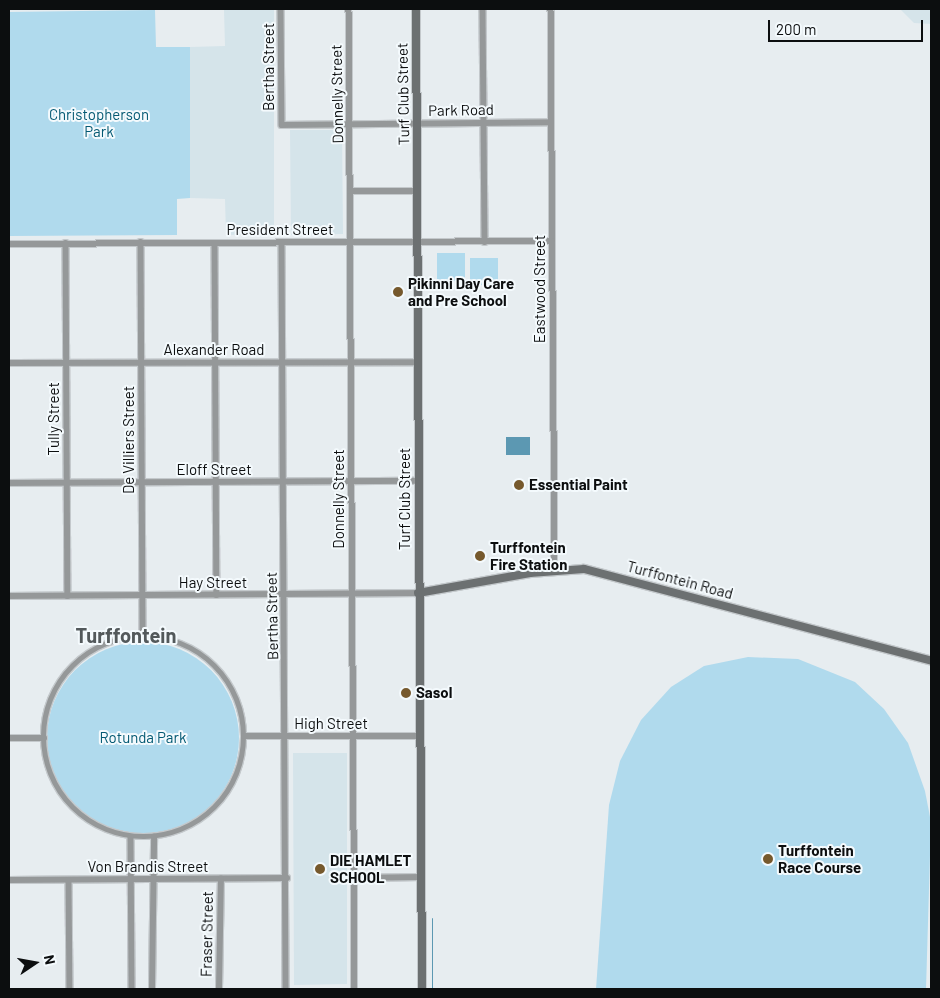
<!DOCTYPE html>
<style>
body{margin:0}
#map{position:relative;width:940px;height:998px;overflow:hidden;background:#e7edf0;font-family:Barlow,sans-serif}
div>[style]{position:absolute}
.built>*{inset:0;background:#d5e4ea}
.green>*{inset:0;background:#b0daed}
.round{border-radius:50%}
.water>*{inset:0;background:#5c98b2}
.stream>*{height:1px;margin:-0.5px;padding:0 0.5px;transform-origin:0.5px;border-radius:0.5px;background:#5c98b2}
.roads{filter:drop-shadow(1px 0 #c4c9cc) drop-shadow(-1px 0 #c4c9cc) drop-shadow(0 1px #c4c9cc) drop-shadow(0 -1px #c4c9cc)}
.street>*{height:5.5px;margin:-2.75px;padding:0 2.75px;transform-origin:2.75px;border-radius:2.75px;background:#959899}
.street>.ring{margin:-2.75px;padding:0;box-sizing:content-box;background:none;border:5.5px solid #959899;border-radius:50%}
.secondary>*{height:8px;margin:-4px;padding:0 4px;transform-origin:4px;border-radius:4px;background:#6c7071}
.dots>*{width:14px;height:14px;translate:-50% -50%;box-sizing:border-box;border:2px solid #f4fafd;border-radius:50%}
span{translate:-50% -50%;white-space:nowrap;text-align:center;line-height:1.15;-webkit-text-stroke:4px #f4fafd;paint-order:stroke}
.street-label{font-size:15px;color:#0c0e0f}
.park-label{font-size:15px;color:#035973}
.poi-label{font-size:15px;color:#0c0e0f;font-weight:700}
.left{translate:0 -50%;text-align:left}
.district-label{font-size:20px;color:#53595b;font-weight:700}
.frame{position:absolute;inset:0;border:10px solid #0c0e0f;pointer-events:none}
.north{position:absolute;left:10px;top:938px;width:50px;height:50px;-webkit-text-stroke:4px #f4fafd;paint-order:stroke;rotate:78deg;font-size:14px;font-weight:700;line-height:20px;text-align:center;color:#0c0e0f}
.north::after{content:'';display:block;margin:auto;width:18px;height:22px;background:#0c0e0f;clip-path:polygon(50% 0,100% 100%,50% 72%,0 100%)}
.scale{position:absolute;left:768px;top:20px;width:155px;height:22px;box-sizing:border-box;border:2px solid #0c0e0f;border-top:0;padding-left:6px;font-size:15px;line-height:18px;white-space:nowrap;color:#0c0e0f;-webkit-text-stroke:4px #f4fafd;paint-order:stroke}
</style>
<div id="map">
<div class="built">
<div style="clip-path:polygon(274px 9px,274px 234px,226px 235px,225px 199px,190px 198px,190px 47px,225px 46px,224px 10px)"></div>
<div style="clip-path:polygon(900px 9px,931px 9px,931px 24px,914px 23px)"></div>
<div style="clip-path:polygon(290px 130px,342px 130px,343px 234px,291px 235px)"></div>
<div style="clip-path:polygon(293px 753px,347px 753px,347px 984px,294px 985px)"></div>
</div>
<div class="green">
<div style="clip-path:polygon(155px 10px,156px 47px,190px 47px,190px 198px,177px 199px,177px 235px,9px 236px,9px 12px)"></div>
<div style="clip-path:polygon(437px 253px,465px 253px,465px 281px,437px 281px)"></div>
<div style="clip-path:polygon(470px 258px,498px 258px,498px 285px,470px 285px)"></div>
<div class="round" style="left:47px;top:642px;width:192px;height:192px"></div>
<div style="clip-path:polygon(748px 657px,798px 659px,855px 682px,884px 709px,908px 743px,925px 791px,931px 822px,926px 989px,596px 989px,609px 805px,620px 761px,641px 720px,671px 687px,704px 666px)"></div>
</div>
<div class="water">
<div style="clip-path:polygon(506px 437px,530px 437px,530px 455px,506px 455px)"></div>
</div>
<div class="stream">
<div style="left:432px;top:918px;width:71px;rotate:90deg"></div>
</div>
<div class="roads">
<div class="street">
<div style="left:281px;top:9px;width:116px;rotate:89.5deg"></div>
<div style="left:282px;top:125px;width:269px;rotate:-0.6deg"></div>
<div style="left:349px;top:9px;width:980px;rotate:89.65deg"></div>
<div style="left:483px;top:9px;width:233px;rotate:89.5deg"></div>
<div style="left:551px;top:9px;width:561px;rotate:89.59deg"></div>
<div style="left:350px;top:191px;width:68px"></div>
<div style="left:141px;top:242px;width:395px;rotate:89.7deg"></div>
<div style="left:282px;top:242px;width:747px;rotate:89.69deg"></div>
<div style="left:66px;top:243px;width:353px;rotate:89.7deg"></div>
<div style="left:215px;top:243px;width:352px;rotate:89.7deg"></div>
<div style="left:9px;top:244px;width:543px;rotate:-0.32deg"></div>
<div style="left:9px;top:363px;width:410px;rotate:-0.1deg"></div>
<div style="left:9px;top:483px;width:410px;rotate:-0.3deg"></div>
<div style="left:9px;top:596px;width:409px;rotate:-0.4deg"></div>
<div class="ring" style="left:44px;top:637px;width:194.5px;height:194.5px"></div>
<div style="left:244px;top:736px;width:175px"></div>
<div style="left:9px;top:738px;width:35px"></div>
<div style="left:131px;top:837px;width:152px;rotate:89.6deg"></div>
<div style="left:354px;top:878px;width:67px;rotate:-0.9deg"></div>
<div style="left:9px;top:880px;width:278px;rotate:-0.4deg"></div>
<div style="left:69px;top:880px;width:109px;rotate:89.5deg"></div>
<div style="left:152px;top:989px;width:152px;rotate:-89.2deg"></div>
<div style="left:219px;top:989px;width:110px;rotate:-89deg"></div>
</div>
<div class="secondary">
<div style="left:416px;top:9px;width:980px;rotate:89.65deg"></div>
<div style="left:418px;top:593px;width:114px;rotate:-10.1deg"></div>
<div style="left:530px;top:573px;width:54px;rotate:-4.2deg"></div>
<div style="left:584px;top:569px;width:359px;rotate:14.8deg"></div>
</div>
</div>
<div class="dots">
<div style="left:398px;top:292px;background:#76592d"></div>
<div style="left:519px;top:485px;background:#76592d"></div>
<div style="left:480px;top:556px;background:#76592d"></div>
<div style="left:406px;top:693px;background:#76592d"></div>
<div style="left:768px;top:859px;background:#76592d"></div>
<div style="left:320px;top:869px;background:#76592d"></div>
</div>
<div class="street-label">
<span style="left:269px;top:67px;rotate:-90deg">Bertha Street</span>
<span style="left:337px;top:94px;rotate:-91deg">Donnelly Street</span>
<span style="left:403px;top:94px;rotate:-91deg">Turf Club Street</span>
<span style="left:461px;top:110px;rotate:-1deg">Park Road</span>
<span style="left:280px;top:230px">President Street</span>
<span style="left:540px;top:289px;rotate:-90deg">Eastwood Street</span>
<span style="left:214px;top:350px">Alexander Road</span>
<span style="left:54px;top:419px;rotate:-90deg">Tully Street</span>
<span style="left:129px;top:440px;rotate:-90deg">De Villiers Street</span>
<span style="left:214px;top:470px">Eloff Street</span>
<span style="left:339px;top:499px;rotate:-90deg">Donnelly Street</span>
<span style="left:405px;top:499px;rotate:-90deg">Turf Club Street</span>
<span style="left:680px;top:580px;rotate:15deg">Turffontein Road</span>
<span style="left:213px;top:583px">Hay Street</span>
<span style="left:272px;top:616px;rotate:-91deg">Bertha Street</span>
<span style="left:331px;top:724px">High Street</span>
<span style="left:148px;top:867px">Von Brandis Street</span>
<span style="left:207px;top:934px;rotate:-89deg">Fraser Street</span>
</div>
<div class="park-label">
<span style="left:99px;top:123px">Christopherson<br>Park</span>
<span style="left:143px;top:738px">Rotunda Park</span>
</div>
<div class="poi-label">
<span class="left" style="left:408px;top:292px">Pikinni Day Care<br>and Pre School</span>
<span class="left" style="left:529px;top:485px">Essential Paint</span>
<span class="left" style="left:490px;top:556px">Turffontein<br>Fire Station</span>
<span class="left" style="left:416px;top:693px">Sasol</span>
<span class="left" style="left:778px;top:859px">Turffontein<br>Race Course</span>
<span class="left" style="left:330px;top:869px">DIE HAMLET<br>SCHOOL</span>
</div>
<div class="district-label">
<span style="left:126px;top:635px">Turffontein</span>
</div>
<div class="frame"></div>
<div class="north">N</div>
<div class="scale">200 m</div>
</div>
